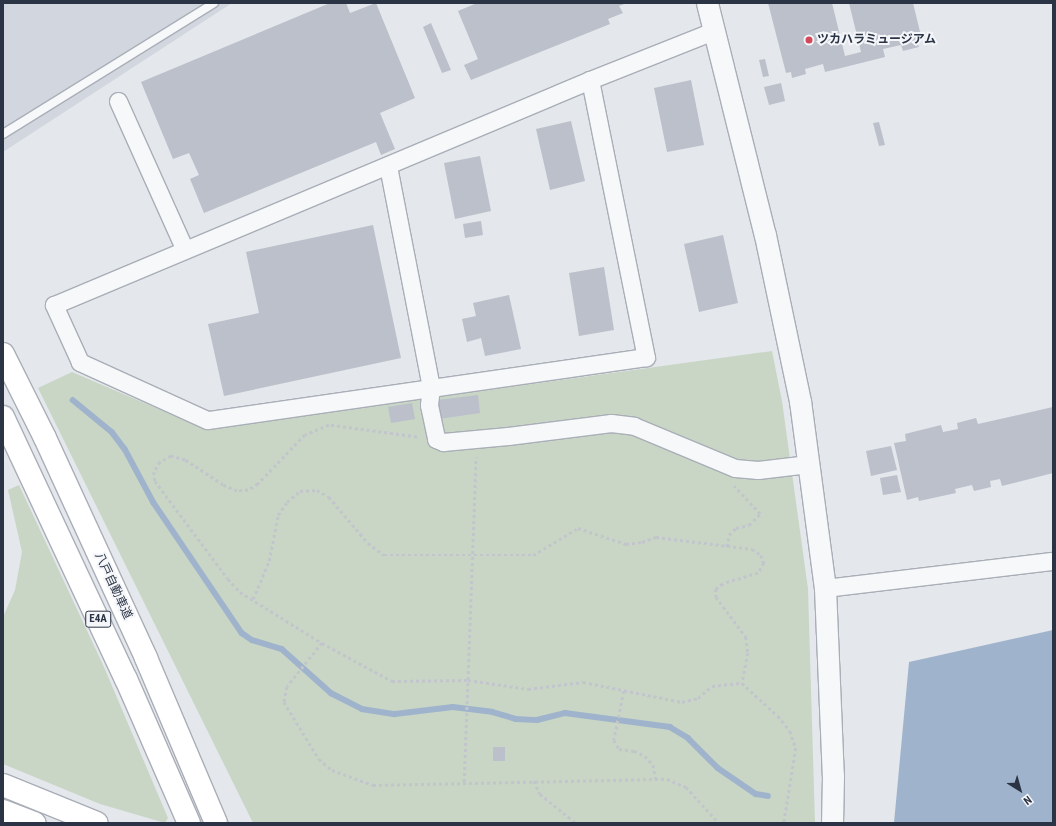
<!DOCTYPE html>
<meta charset="utf-8">
<style>
body{margin:0}
#map{position:relative;width:1056px;height:826px;overflow:hidden;background:#e4e7ec;font-family:"Roboto Condensed","Noto Sans JP",sans-serif}
div>[style]{position:absolute}
.built>*{inset:0;background:#d2d6de}
.green>*{inset:0;background:#c9d6c5}
.water>*{inset:0;background:#9fb4cc}
.stream>*{height:5.5px;margin:-2.75px;padding:0 2.75px;transform-origin:2.75px;border-radius:2.75px;background:#9fb4cc}
.building>*{inset:0;background:#bbc0ca}
.path>*{height:2.5px;margin-top:-1.25px;transform-origin:0;background:repeating-linear-gradient(90deg,#c2c5cb 0 3px,transparent 0 6px)}
.roads{filter:drop-shadow(1px 0 #a9aeb7) drop-shadow(-1px 0 #a9aeb7) drop-shadow(0 1px #a9aeb7) drop-shadow(0 -1px #a9aeb7)}
.service>*{height:8px;margin:-4px;padding:0 4px;transform-origin:4px;border-radius:4px;background:#f7f8fa}
.minor>*{height:17px;margin:-8.5px;padding:0 8.5px;transform-origin:8.5px;border-radius:8.5px;background:#f7f8fa}
.tertiary>*{height:21px;margin:-10.5px;padding:0 10.5px;transform-origin:10.5px;border-radius:10.5px;background:#f7f8fa}
.motorway>*{height:22px;margin:-11px;padding:0 11px;transform-origin:11px;border-radius:11px;background:#fff}
.dots>*{width:11px;height:11px;translate:-50% -50%;box-sizing:border-box;border:2px solid #f4f6f9;border-radius:50%}
span{translate:-50% -50%;white-space:nowrap;text-align:center;line-height:1.15;-webkit-text-stroke:4px #f4f6f9;paint-order:stroke}
.shield-label span{padding:1px 3px;background:#f4f6f9;border:1px solid;border-radius:3px;-webkit-text-stroke-width:0}
.shield-label{font-size:11px;color:#2b3445;font-weight:700}
.poi-label{font-size:12px;color:#2b3445;font-weight:700}
.left{translate:0 -50%;text-align:left}
.street-label{font-size:12px;color:#2b3445}
.frame{position:absolute;inset:0;border:4px solid #2b3445;pointer-events:none}
.north{position:absolute;left:1000px;top:770px;width:40px;height:40px;-webkit-text-stroke:3px #f4f6f9;paint-order:stroke;rotate:143deg;font-size:11px;font-weight:700;line-height:16px;text-align:center;color:#2b3445}
.north::after{content:'';display:block;margin:auto;width:14px;height:18px;background:#2b3445;clip-path:polygon(50% 0,100% 100%,50% 72%,0 100%)}
</style>
<div id="map">
<div class="built">
<div style="clip-path:polygon(3px 3px,232px 3px,3px 152px)"></div>
</div>
<div class="green">
<div style="clip-path:polygon(772px 351px,782px 401px,808px 589px,815px 823px,253px 823px,38px 388px,72px 372px,205px 429px)"></div>
<div style="clip-path:polygon(19px 485px,104px 667px,168px 818px,165px 823px,100px 804px,3px 764px,3px 617px,15px 590px,22px 552px,8px 490px)"></div>
</div>
<div class="water">
<div style="clip-path:polygon(1053px 630px,1053px 823px,894px 823px,909px 662px)"></div>
</div>
<div class="stream">
<div style="left:73px;top:400px;width:50px;rotate:39.4deg"></div>
<div style="left:112px;top:432px;width:21px;rotate:53deg"></div>
<div style="left:125px;top:449px;width:61px;rotate:61.8deg"></div>
<div style="left:154px;top:503px;width:157px;rotate:55.9deg"></div>
<div style="left:242px;top:633px;width:12px;rotate:35deg"></div>
<div style="left:252px;top:640px;width:31px;rotate:17deg"></div>
<div style="left:282px;top:649px;width:66px;rotate:41.9deg"></div>
<div style="left:331px;top:693px;width:35px;rotate:27deg"></div>
<div style="left:362px;top:709px;width:33px;rotate:9deg"></div>
<div style="left:395px;top:714px;width:58px;rotate:-6.9deg"></div>
<div style="left:453px;top:707px;width:39px;rotate:7deg"></div>
<div style="left:492px;top:712px;width:25px;rotate:16deg"></div>
<div style="left:516px;top:719px;width:21px;rotate:3deg"></div>
<div style="left:537px;top:720px;width:29px;rotate:-14deg"></div>
<div style="left:565px;top:713px;width:106px;rotate:7.6deg"></div>
<div style="left:670px;top:727px;width:21px;rotate:31deg"></div>
<div style="left:688px;top:738px;width:42px;rotate:45deg"></div>
<div style="left:718px;top:768px;width:46px;rotate:34.4deg"></div>
<div style="left:756px;top:794px;width:12px;rotate:9deg"></div>
</div>
<div class="building">
<div style="clip-path:polygon(330px 3px,346px 3px,350px 13px,376px 3px,415px 98px,380px 113px,395px 149px,381px 155px,376px 142px,204px 213px,190px 179px,199px 175px,189px 153px,173px 159px,141px 82px)"></div>
<div style="clip-path:polygon(477px 3px,627px 3px,619px 6px,623px 13px,608px 19px,610px 24px,471px 80px,464px 65px,478px 59px,458px 11px)"></div>
<div style="clip-path:polygon(768px 3px,832px 3px,845px 56px,861px 52px,849px 3px,913px 3px,922px 40px,917px 41px,919px 47px,903px 51px,901px 45px,883px 49px,885px 57px,825px 72px,823px 64px,805px 69px,806px 74px,792px 78px,791px 72px,786px 73px)"></div>
<div style="clip-path:polygon(431px 23px,451px 70px,442px 73px,423px 27px)"></div>
<div style="clip-path:polygon(765px 59px,769px 76px,763px 77px,759px 60px)"></div>
<div style="clip-path:polygon(691px 80px,704px 145px,667px 152px,654px 88px)"></div>
<div style="clip-path:polygon(781px 83px,785px 101px,769px 105px,764px 87px)"></div>
<div style="clip-path:polygon(571px 121px,585px 181px,550px 190px,536px 129px)"></div>
<div style="clip-path:polygon(879px 122px,885px 145px,879px 146px,873px 123px)"></div>
<div style="clip-path:polygon(480px 156px,491px 211px,455px 219px,444px 163px)"></div>
<div style="clip-path:polygon(481px 221px,483px 235px,465px 238px,463px 224px)"></div>
<div style="clip-path:polygon(373px 225px,401px 358px,224px 396px,208px 324px,259px 313px,246px 252px)"></div>
<div style="clip-path:polygon(723px 235px,738px 303px,699px 312px,684px 244px)"></div>
<div style="clip-path:polygon(604px 267px,614px 330px,579px 336px,569px 273px)"></div>
<div style="clip-path:polygon(509px 295px,521px 349px,485px 356px,481px 338px,467px 342px,462px 319px,476px 316px,473px 303px)"></div>
<div style="clip-path:polygon(478px 395px,480px 413px,439px 419px,437px 400px)"></div>
<div style="clip-path:polygon(412px 403px,415px 419px,391px 423px,388px 407px)"></div>
<div style="clip-path:polygon(1053px 407px,1053px 473px,1002px 486px,1000px 479px,990px 481px,991px 487px,974px 491px,972px 485px,955px 489px,956px 493px,919px 501px,918px 497px,907px 500px,894px 443px,906px 441px,905px 434px,941px 425px,943px 432px,958px 429px,957px 423px,976px 418px,978px 424px)"></div>
<div style="clip-path:polygon(891px 446px,897px 470px,871px 476px,866px 451px)"></div>
<div style="clip-path:polygon(897px 475px,901px 492px,883px 495px,880px 478px)"></div>
<div style="clip-path:polygon(493px 747px,505px 747px,505px 761px,493px 761px)"></div>
</div>
<div class="path">
<div style="left:417px;top:437px;width:89px;rotate:-172.2deg"></div>
<div style="left:329px;top:425px;width:26px;rotate:157deg"></div>
<div style="left:305px;top:435px;width:68px;rotate:133.8deg"></div>
<div style="left:258px;top:484px;width:12px;rotate:149deg"></div>
<div style="left:248px;top:490px;width:11px;rotate:175deg"></div>
<div style="left:237px;top:491px;width:15px;rotate:-157deg"></div>
<div style="left:223px;top:485px;width:45px;rotate:-146.7deg"></div>
<div style="left:185px;top:460px;width:15px;rotate:-164deg"></div>
<div style="left:171px;top:456px;width:13px;rotate:151deg"></div>
<div style="left:160px;top:462px;width:12px;rotate:121deg"></div>
<div style="left:154px;top:472px;width:9px;rotate:84deg"></div>
<div style="left:155px;top:481px;width:122px;rotate:53.3deg"></div>
<div style="left:228px;top:579px;width:18px;rotate:47deg"></div>
<div style="left:240px;top:592px;width:97px;rotate:31.9deg"></div>
<div style="left:322px;top:643px;width:80px;rotate:28.5deg"></div>
<div style="left:392px;top:681px;width:76px;rotate:-0.8deg"></div>
<div style="left:468px;top:680px;width:61px;rotate:8.5deg"></div>
<div style="left:528px;top:689px;width:55px;rotate:-7.3deg"></div>
<div style="left:583px;top:682px;width:101px;rotate:11.4deg"></div>
<div style="left:682px;top:702px;width:16px;rotate:-14deg"></div>
<div style="left:698px;top:698px;width:18px;rotate:-41deg"></div>
<div style="left:712px;top:686px;width:30px;rotate:-6deg"></div>
<div style="left:727px;top:547px;width:12px;rotate:-81deg"></div>
<div style="left:729px;top:535px;width:10px;rotate:-45deg"></div>
<div style="left:736px;top:528px;width:13px;rotate:-13deg"></div>
<div style="left:749px;top:525px;width:16px;rotate:-45deg"></div>
<div style="left:760px;top:514px;width:38px;rotate:-133deg"></div>
<div style="left:253px;top:599px;width:41px;rotate:-67.2deg"></div>
<div style="left:269px;top:561px;width:47px;rotate:-78.9deg"></div>
<div style="left:278px;top:515px;width:16px;rotate:-55deg"></div>
<div style="left:287px;top:502px;width:17px;rotate:-40deg"></div>
<div style="left:300px;top:491px;width:17px;rotate:-3deg"></div>
<div style="left:317px;top:490px;width:14px;rotate:30deg"></div>
<div style="left:329px;top:497px;width:60px;rotate:49.7deg"></div>
<div style="left:368px;top:543px;width:20px;rotate:37deg"></div>
<div style="left:384px;top:555px;width:149px"></div>
<div style="left:533px;top:555px;width:52px;rotate:-31deg"></div>
<div style="left:578px;top:528px;width:51px;rotate:18.4deg"></div>
<div style="left:626px;top:544px;width:16px;rotate:-7deg"></div>
<div style="left:642px;top:542px;width:15px;rotate:-20deg"></div>
<div style="left:656px;top:537px;width:97px;rotate:7.1deg"></div>
<div style="left:752px;top:549px;width:11px;rotate:34deg"></div>
<div style="left:761px;top:555px;width:9px;rotate:69deg"></div>
<div style="left:764px;top:563px;width:12px;rotate:121deg"></div>
<div style="left:758px;top:573px;width:37px;rotate:163deg"></div>
<div style="left:723px;top:584px;width:9px;rotate:144deg"></div>
<div style="left:716px;top:589px;width:8px;rotate:90deg"></div>
<div style="left:716px;top:597px;width:50px;rotate:53.1deg"></div>
<div style="left:746px;top:637px;width:16px;rotate:83deg"></div>
<div style="left:748px;top:653px;width:31px;rotate:101deg"></div>
<div style="left:742px;top:683px;width:49px;rotate:42.5deg"></div>
<div style="left:778px;top:716px;width:19px;rotate:51deg"></div>
<div style="left:790px;top:731px;width:18px;rotate:71deg"></div>
<div style="left:796px;top:748px;width:76px;rotate:99.1deg"></div>
<div style="left:322px;top:643px;width:56px;rotate:128.5deg"></div>
<div style="left:287px;top:687px;width:15px;rotate:101deg"></div>
<div style="left:284px;top:702px;width:67px;rotate:58.4deg"></div>
<div style="left:319px;top:759px;width:17px;rotate:40deg"></div>
<div style="left:332px;top:770px;width:44px;rotate:20.1deg"></div>
<div style="left:373px;top:785px;width:294px;rotate:-1.2deg"></div>
<div style="left:667px;top:779px;width:21px;rotate:23deg"></div>
<div style="left:686px;top:787px;width:49px;rotate:47.5deg"></div>
<div style="left:624px;top:691px;width:50px;rotate:101.5deg"></div>
<div style="left:614px;top:740px;width:10px;rotate:61deg"></div>
<div style="left:619px;top:749px;width:15px;rotate:8deg"></div>
<div style="left:634px;top:751px;width:12px;rotate:24deg"></div>
<div style="left:645px;top:756px;width:12px;rotate:48deg"></div>
<div style="left:653px;top:765px;width:14px;rotate:78deg"></div>
<div style="left:534px;top:781px;width:14px;rotate:65deg"></div>
<div style="left:540px;top:794px;width:46px;rotate:38.9deg"></div>
<div style="left:464px;top:782px;width:325px;rotate:-87.9deg"></div>
</div>
<div class="roads">
<div class="service">
<div style="left:3px;top:134px;width:248px;rotate:-31.8deg"></div>
</div>
<div class="minor">
<div style="left:590px;top:80px;width:283px;rotate:78.6deg"></div>
<div style="left:646px;top:357px;width:443px;rotate:171.8deg"></div>
<div style="left:207px;top:420px;width:140px;rotate:-155.5deg"></div>
<div style="left:80px;top:362px;width:63px;rotate:-114.5deg"></div>
<div style="left:54px;top:305px;width:581px;rotate:-22.77deg"></div>
<div style="left:590px;top:80px;width:132px;rotate:-21.7deg"></div>
<div style="left:118px;top:101px;width:163px;rotate:65.8deg"></div>
<div style="left:388px;top:166px;width:226px;rotate:79deg"></div>
<div style="left:431px;top:388px;width:17px;rotate:97deg"></div>
<div style="left:429px;top:405px;width:35px;rotate:78deg"></div>
<div style="left:436px;top:439px;width:8px;rotate:23deg"></div>
<div style="left:443px;top:442px;width:65px;rotate:-5.3deg"></div>
<div style="left:508px;top:436px;width:104px;rotate:-7.2deg"></div>
<div style="left:611px;top:423px;width:23px;rotate:7deg"></div>
<div style="left:634px;top:426px;width:109px;rotate:22.6deg"></div>
<div style="left:735px;top:468px;width:23px;rotate:5deg"></div>
<div style="left:758px;top:470px;width:51px;rotate:-6.7deg"></div>
<div style="left:825px;top:588px;width:230px;rotate:-6.8deg"></div>
</div>
<div class="tertiary">
<div style="left:707px;top:3px;width:239px;rotate:76deg"></div>
<div style="left:765px;top:235px;width:170px;rotate:78.1deg"></div>
<div style="left:800px;top:401px;width:189px;rotate:82.4deg"></div>
<div style="left:825px;top:588px;width:188px;rotate:87.6deg"></div>
<div style="left:833px;top:776px;width:47px;rotate:91.2deg"></div>
</div>
<div class="motorway">
<div style="left:3px;top:354px;width:94px;rotate:63.4deg"></div>
<div style="left:45px;top:438px;width:242px;rotate:65.3deg"></div>
<div style="left:146px;top:658px;width:179px;rotate:67deg"></div>
<div style="left:3px;top:417px;width:289px;rotate:64.9deg"></div>
<div style="left:126px;top:679px;width:157px;rotate:66.4deg"></div>
<div style="left:3px;top:785px;width:101px;rotate:22deg"></div>
<div style="left:3px;top:811px;width:34px;rotate:21deg"></div>
</div>
</div>
<div class="dots">
<div style="left:809px;top:40px;background:#d1495b"></div>
</div>
<div class="shield-label">
<span style="left:98px;top:619px">E4A</span>
</div>
<div class="poi-label">
<span class="left" style="left:817px;top:40px">ツカハラミュージアム</span>
</div>
<div class="street-label">
<span style="left:113px;top:586px;rotate:65deg">八戸自動車道</span>
</div>
<div class="frame"></div>
<div class="north">N</div>
</div>
